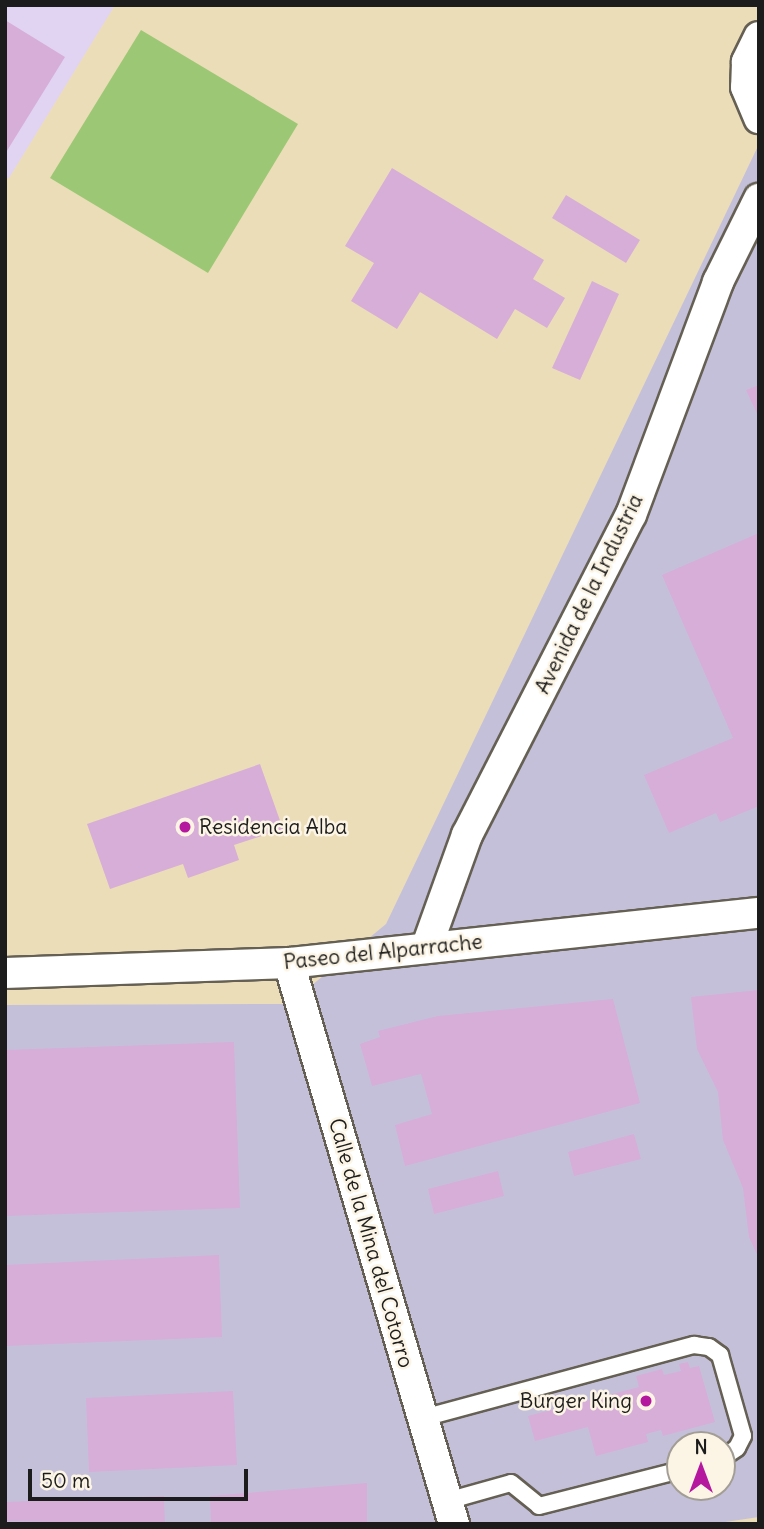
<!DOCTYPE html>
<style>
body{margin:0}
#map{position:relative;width:764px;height:1529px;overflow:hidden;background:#ecddb9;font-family:Delius,sans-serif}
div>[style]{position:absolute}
.built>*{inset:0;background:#e1d4f3}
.industrial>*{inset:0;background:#c5c0da}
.green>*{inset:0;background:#9cc875}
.building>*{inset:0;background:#d6aed8}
.roads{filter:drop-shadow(2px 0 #656053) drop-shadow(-2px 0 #656053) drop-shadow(0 2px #656053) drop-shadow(0 -2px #656053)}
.service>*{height:16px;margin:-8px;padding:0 8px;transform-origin:8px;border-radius:8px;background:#fff}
.minor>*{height:30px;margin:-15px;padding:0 15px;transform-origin:15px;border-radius:15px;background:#fff}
.dots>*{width:19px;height:19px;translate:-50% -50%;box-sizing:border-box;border:4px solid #fcf5e5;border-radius:50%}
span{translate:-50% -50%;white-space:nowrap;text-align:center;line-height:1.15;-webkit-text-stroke:5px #fcf5e5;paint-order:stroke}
.street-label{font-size:21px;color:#1c1c1c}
.poi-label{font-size:21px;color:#1c1c1c}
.left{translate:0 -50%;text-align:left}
.right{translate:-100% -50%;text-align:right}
.frame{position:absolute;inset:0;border:7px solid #1c1c1c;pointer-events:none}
.north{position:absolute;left:666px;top:1431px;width:70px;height:70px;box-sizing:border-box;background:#fcf5e5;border:2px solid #a29e95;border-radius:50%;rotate:0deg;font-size:19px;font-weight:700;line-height:28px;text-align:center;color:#1c1c1c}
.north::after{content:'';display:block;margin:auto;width:24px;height:32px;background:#b5179e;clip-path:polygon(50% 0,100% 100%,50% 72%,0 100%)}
.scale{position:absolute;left:28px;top:1469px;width:220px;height:32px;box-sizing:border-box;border:4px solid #1c1c1c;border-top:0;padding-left:9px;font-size:21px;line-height:24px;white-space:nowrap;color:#1c1c1c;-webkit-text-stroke:5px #fcf5e5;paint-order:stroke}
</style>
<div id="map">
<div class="built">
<div style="clip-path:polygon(5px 5px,115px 5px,9px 178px,5px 178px)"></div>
</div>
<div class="industrial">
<div style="clip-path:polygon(evenodd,759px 144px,759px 1517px,712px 1524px,5px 1524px,5px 1005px,289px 1004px,386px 924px,759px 144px,680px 1445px,722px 1445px,722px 1487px,680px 1487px,680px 1445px)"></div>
</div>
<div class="green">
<div style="clip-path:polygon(141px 30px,298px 124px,208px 273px,50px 178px)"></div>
</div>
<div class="building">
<div style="clip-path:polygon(5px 20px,65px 57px,5px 154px)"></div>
<div style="clip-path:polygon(392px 168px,544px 260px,533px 279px,565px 298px,547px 328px,515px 309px,497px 339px,420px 292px,397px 329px,351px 301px,374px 263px,345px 246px)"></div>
<div style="clip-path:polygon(566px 195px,640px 240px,626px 263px,552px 218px)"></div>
<div style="clip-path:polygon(592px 281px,619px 294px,580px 380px,552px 368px)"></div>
<div style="clip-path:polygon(759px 385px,759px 418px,746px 390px)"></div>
<div style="clip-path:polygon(759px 533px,759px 806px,720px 822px,716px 813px,669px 833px,644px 775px,733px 738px,662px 575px)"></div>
<div style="clip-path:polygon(260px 764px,283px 829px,234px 845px,239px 860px,188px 878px,183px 864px,110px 889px,87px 824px)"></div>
<div style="clip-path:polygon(759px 990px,759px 1259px,749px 1237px,743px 1188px,723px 1140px,718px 1092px,697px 1049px,691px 997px)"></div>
<div style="clip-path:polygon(613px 999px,640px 1103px,405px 1166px,395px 1125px,432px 1114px,421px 1074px,372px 1086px,360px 1044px,380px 1037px,378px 1031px,438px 1016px)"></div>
<div style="clip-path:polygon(234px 1042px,240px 1208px,5px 1216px,5px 1050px)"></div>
<div style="clip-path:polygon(634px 1134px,641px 1159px,574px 1176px,568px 1152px)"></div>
<div style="clip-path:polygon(498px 1171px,504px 1196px,434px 1214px,428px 1189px)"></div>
<div style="clip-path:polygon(219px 1255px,222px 1337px,5px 1346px,5px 1265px)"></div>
<div style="clip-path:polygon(688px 1362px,690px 1368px,699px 1366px,715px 1422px,663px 1436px,661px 1430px,646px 1434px,648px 1442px,596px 1456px,588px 1427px,535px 1441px,528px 1416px,639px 1387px,636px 1376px,662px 1369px,664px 1375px,681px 1371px,679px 1364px)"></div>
<div style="clip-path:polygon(233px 1391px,237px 1465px,89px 1472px,86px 1398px)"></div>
<div style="clip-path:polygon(367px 1483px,367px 1524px,211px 1524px,210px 1496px)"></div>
<div style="clip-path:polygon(164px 1496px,165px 1524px,5px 1521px,5px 1502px)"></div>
</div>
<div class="roads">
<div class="service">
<div style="left:423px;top:1418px;width:281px;rotate:-15.1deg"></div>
<div style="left:694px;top:1345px;width:15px;rotate:8deg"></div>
<div style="left:709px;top:1347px;width:14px;rotate:36deg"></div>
<div style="left:720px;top:1355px;width:84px;rotate:74.1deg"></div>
<div style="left:743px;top:1436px;width:13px;rotate:117deg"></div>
<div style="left:737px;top:1448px;width:18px;rotate:146deg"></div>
<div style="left:447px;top:1501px;width:66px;rotate:-15.7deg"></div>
<div style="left:511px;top:1483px;width:36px;rotate:39deg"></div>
<div style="left:539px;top:1506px;width:146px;rotate:-14.3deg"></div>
</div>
<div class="minor">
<div style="left:759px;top:37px;width:28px;rotate:116deg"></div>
<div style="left:747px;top:62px;width:25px;rotate:92deg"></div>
<div style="left:746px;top:87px;width:34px;rotate:67deg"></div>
<div style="left:427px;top:946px;width:118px;rotate:-70.2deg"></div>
<div style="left:467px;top:835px;width:360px;rotate:-62.9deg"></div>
<div style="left:631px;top:515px;width:249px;rotate:-69.5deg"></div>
<div style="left:718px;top:282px;width:93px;rotate:-63.7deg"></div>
<div style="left:289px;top:963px;width:585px;rotate:73.61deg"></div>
<div style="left:5px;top:973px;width:284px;rotate:-2deg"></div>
<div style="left:289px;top:963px;width:473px;rotate:-6.1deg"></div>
</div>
</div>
<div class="dots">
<div style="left:185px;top:827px;background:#b5179e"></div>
<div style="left:646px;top:1401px;background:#b5179e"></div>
</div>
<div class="street-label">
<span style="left:589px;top:594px;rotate:-64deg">Avenida de la Industria</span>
<span style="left:383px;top:952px;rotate:-6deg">Paseo del Alparrache</span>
<span style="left:371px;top:1243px;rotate:74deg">Calle de la Mina del Cotorro</span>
</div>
<div class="poi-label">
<span class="left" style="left:199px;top:827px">Residencia Alba</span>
<span class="right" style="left:632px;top:1401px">Burger King</span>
</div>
<div class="frame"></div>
<div class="north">N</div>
<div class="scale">50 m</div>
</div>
